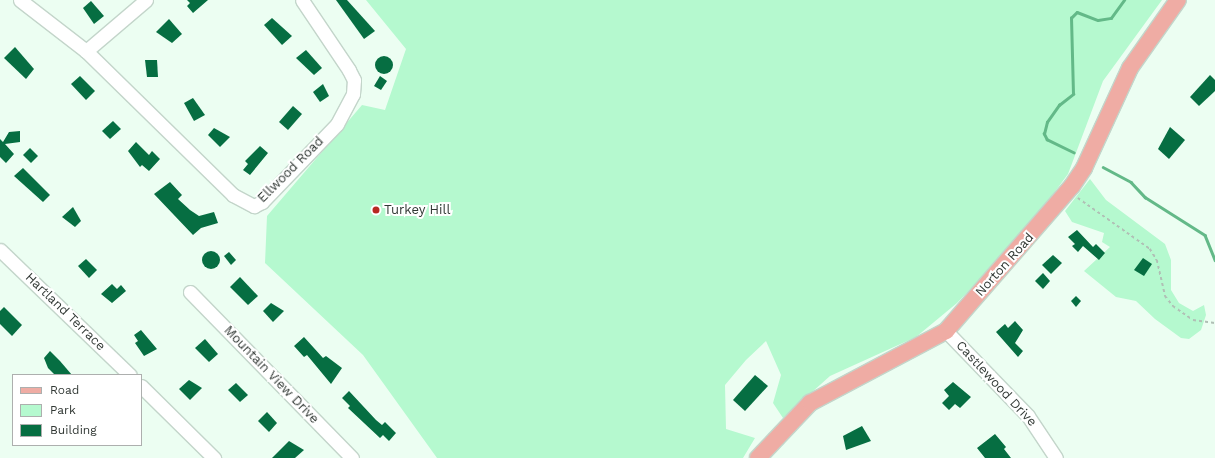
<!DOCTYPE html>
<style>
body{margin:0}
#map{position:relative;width:1215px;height:458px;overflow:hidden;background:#ecfef2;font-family:"Work Sans",sans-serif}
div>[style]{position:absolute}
.green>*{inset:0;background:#b5f9cf}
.stream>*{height:2.5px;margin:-1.25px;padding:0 1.25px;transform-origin:1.25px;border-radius:1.25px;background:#63b988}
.building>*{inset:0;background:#066e42}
.round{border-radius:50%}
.path>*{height:1.5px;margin-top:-0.75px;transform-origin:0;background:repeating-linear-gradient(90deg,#b0bfb5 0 3px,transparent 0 6px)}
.roads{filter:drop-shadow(1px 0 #c3d5ca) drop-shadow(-1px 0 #c3d5ca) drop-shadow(0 1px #c3d5ca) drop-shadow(0 -1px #c3d5ca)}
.minor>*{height:13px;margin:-6.5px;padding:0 6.5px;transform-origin:6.5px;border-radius:6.5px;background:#fff}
.major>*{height:16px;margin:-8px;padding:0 8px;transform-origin:8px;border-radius:8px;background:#efaca4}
.dots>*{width:11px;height:11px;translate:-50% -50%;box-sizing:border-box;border:2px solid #fff;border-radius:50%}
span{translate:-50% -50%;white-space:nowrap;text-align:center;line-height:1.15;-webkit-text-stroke:4px #fff;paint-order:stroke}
.street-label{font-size:13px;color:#313834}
.poi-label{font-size:13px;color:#313834}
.left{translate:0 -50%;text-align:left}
.legend{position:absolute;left:12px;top:374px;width:130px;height:72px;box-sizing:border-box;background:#fff;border:1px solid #adafae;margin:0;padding:5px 7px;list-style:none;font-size:12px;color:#313834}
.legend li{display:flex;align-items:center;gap:8px;height:20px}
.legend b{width:20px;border:1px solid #adafae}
</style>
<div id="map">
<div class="green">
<div style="clip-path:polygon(366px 0,1162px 0,1103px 81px,1068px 174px,1025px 232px,957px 303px,916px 337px,830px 376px,783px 418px,773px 403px,781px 375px,766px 341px,746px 360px,725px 385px,726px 429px,755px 438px,743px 458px,437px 458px,363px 355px,265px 263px,267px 216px,362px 105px,385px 110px,406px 49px)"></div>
<div style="clip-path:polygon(1090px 179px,1106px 200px,1165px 244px,1171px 260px,1171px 290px,1179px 303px,1193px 311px,1204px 305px,1206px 315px,1201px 330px,1189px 339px,1181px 338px,1155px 319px,1136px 301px,1116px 297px,1084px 271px,1110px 247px,1102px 242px,1104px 233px,1072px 222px,1065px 211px)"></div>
</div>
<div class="stream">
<div style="left:1074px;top:153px;width:30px;rotate:-154deg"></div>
<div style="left:1047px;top:140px;width:7px;rotate:-117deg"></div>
<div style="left:1044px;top:134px;width:12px;rotate:-76deg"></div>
<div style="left:1047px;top:122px;width:21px;rotate:-55deg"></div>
<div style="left:1059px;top:105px;width:18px;rotate:-38deg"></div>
<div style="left:1073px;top:94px;width:76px;rotate:-91.5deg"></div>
<div style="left:1071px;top:18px;width:8px;rotate:-45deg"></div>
<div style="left:1077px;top:12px;width:22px;rotate:21deg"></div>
<div style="left:1098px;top:20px;width:13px;rotate:-9deg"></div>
<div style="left:1111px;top:18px;width:22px;rotate:-54deg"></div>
<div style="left:1103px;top:167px;width:32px;rotate:28deg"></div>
<div style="left:1131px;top:182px;width:21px;rotate:47deg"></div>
<div style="left:1145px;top:197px;width:71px;rotate:32.3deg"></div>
<div style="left:1205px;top:235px;width:27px;rotate:68deg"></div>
</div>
<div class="building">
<div style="clip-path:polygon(187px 0,208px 0,193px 13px,187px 6px,190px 3px)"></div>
<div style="clip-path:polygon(336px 0,347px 0,375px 31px,364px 39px)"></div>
<div style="clip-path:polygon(91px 1px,104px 16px,94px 24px,83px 8px)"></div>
<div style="clip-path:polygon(272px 18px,292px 36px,282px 45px,264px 25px)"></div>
<div style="clip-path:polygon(169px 19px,182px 34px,172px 43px,156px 32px)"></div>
<div style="clip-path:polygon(15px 47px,34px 69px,26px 79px,4px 58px)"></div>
<div style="clip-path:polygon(306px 50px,322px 68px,314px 75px,296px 58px)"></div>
<div class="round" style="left:375px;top:56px;width:18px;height:18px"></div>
<div style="clip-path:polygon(145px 60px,157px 60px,158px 77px,147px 77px)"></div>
<div style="clip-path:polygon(1210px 75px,1215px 80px,1215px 91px,1199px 106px,1190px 97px)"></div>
<div style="clip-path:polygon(80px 76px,95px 91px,86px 100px,71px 84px)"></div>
<div style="clip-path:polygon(380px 76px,387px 81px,381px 90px,374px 86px)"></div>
<div style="clip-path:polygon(323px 84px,329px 96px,320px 102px,313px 92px)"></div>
<div style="clip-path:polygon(193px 98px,205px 115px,194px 121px,184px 103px)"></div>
<div style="clip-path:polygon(293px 106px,302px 114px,288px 130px,279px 122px)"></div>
<div style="clip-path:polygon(113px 121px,121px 129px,110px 139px,102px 131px)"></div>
<div style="clip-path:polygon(1170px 127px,1185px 140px,1169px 159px,1158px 149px)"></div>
<div style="clip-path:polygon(214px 128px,230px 137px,220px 147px,208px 135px)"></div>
<div style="clip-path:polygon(20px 131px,20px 142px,5px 144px,14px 154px,6px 163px,0 157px,0 139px,3px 142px,9px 132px)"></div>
<div style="clip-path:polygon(136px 142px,149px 155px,152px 151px,160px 159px,149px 171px,142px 165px,140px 167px,128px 151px)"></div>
<div style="clip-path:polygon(260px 146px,268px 153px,250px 175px,243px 170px,248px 164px,245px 161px)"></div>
<div style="clip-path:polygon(30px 148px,38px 156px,31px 163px,23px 155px)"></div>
<div style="clip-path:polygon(23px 168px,50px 195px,43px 202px,14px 176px)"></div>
<div style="clip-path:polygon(170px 182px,182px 195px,178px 199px,190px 210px,199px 216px,214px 212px,218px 223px,201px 228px,193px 235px,154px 194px)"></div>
<div style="clip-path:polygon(73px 207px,81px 221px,75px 227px,62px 217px)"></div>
<div style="clip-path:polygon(1077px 230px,1093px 247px,1096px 244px,1105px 253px,1099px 260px,1083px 246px,1078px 252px,1072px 246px,1075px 244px,1068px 237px)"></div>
<div class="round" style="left:202px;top:251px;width:18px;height:18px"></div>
<div style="clip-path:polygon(229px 252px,236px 260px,231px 265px,224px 256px)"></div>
<div style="clip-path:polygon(1053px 255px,1062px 263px,1051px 274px,1042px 265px)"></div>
<div style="clip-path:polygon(1143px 258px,1152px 264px,1144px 276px,1134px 270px)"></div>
<div style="clip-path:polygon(86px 259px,97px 270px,89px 278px,78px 266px)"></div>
<div style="clip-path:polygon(1043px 273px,1050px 281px,1043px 289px,1035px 281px)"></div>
<div style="clip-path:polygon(240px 277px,258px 296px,248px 305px,230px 287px)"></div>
<div style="clip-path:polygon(112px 284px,117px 289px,121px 285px,126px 291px,112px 303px,101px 294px)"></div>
<div style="clip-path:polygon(1076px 296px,1081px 301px,1076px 307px,1071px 301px)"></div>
<div style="clip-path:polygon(271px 303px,284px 311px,273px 322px,263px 311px)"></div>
<div style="clip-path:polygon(4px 307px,22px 325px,12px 336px,0 324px,0 311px)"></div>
<div style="clip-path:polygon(1015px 321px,1023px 330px,1015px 343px,1023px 351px,1018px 357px,996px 332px,1005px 324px,1008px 328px)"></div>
<div style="clip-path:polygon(141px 330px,157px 349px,144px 356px,135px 343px,138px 341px,134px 335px)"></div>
<div style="clip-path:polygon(304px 337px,323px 358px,326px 356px,342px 368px,331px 384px,307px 355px,304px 357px,294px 346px)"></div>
<div style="clip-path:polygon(205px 339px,218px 354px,209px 362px,195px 348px)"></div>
<div style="clip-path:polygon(50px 351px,60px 361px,72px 375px,55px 375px,48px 368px,44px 358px)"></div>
<div style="clip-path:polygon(755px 375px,768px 386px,745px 411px,733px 400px)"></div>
<div style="clip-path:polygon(189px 380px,202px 388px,190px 400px,179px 389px)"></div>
<div style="clip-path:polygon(953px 382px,971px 397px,960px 408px,955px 404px,949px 410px,942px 403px,949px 396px,944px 390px)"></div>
<div style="clip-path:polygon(236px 383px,248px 395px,240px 402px,228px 390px)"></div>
<div style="clip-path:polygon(349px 391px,376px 420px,382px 425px,385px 422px,396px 433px,389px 441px,383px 435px,380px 438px,348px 408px,350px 406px,342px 398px)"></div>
<div style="clip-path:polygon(267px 412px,277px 423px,269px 432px,258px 421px)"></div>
<div style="clip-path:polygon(862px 426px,871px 441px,846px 450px,843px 436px)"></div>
<div style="clip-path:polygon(995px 434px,1006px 447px,1004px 449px,1011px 458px,985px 458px,977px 448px)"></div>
<div style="clip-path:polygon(289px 441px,304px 450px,295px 458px,272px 458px)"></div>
</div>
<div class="path">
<div style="left:1078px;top:198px;width:88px;rotate:35.3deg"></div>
<div style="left:1150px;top:249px;width:13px;rotate:58deg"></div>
<div style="left:1157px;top:260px;width:37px;rotate:77deg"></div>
<div style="left:1165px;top:296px;width:13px;rotate:51deg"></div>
<div style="left:1173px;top:306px;width:24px;rotate:35deg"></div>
<div style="left:1193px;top:320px;width:22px;rotate:8deg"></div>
</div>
<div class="roads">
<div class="minor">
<div style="left:20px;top:0;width:83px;rotate:37.7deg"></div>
<div style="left:146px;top:0;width:79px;rotate:139.6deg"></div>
<div style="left:86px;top:51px;width:206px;rotate:44.4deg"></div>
<div style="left:233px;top:195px;width:24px;rotate:28deg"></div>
<div style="left:254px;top:206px;width:9px;rotate:-27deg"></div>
<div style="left:262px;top:202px;width:108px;rotate:-46.1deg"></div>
<div style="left:337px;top:124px;width:34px;rotate:-62deg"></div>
<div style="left:353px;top:94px;width:14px;rotate:-86deg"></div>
<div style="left:354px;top:80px;width:11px;rotate:-117deg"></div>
<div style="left:349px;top:70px;width:84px;rotate:-123.9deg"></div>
<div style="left:0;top:250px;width:180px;rotate:43.9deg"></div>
<div style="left:190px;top:292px;width:232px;rotate:45.7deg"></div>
<div style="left:946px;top:331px;width:118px;rotate:46deg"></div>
<div style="left:1028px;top:416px;width:50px;rotate:56.3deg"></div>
<div style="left:141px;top:386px;width:103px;rotate:44.6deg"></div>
</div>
<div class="major">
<div style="left:758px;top:458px;width:76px;rotate:-46.6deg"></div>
<div style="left:810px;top:403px;width:154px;rotate:-27.9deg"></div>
<div style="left:946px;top:331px;width:192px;rotate:-49deg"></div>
<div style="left:1072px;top:186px;width:22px;rotate:-56deg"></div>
<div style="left:1084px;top:168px;width:110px;rotate:-65.3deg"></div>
<div style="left:1130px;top:68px;width:83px;rotate:-54.8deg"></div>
</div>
</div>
<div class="dots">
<div style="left:376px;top:210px;background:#b82922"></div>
</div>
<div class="street-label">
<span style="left:291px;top:170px;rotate:-45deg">Ellwood Road</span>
<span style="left:1005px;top:265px;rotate:-48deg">Norton Road</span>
<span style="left:65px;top:312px;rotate:44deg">Hartland Terrace</span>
<span style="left:271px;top:375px;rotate:46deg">Mountain View Drive</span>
<span style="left:996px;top:384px;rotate:47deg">Castlewood Drive</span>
</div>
<div class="poi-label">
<span class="left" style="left:384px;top:210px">Turkey Hill</span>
</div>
<ul class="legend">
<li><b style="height:5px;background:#efaca4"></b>Road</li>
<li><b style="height:11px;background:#b5f9cf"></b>Park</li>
<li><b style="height:11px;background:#066e42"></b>Building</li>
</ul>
</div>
